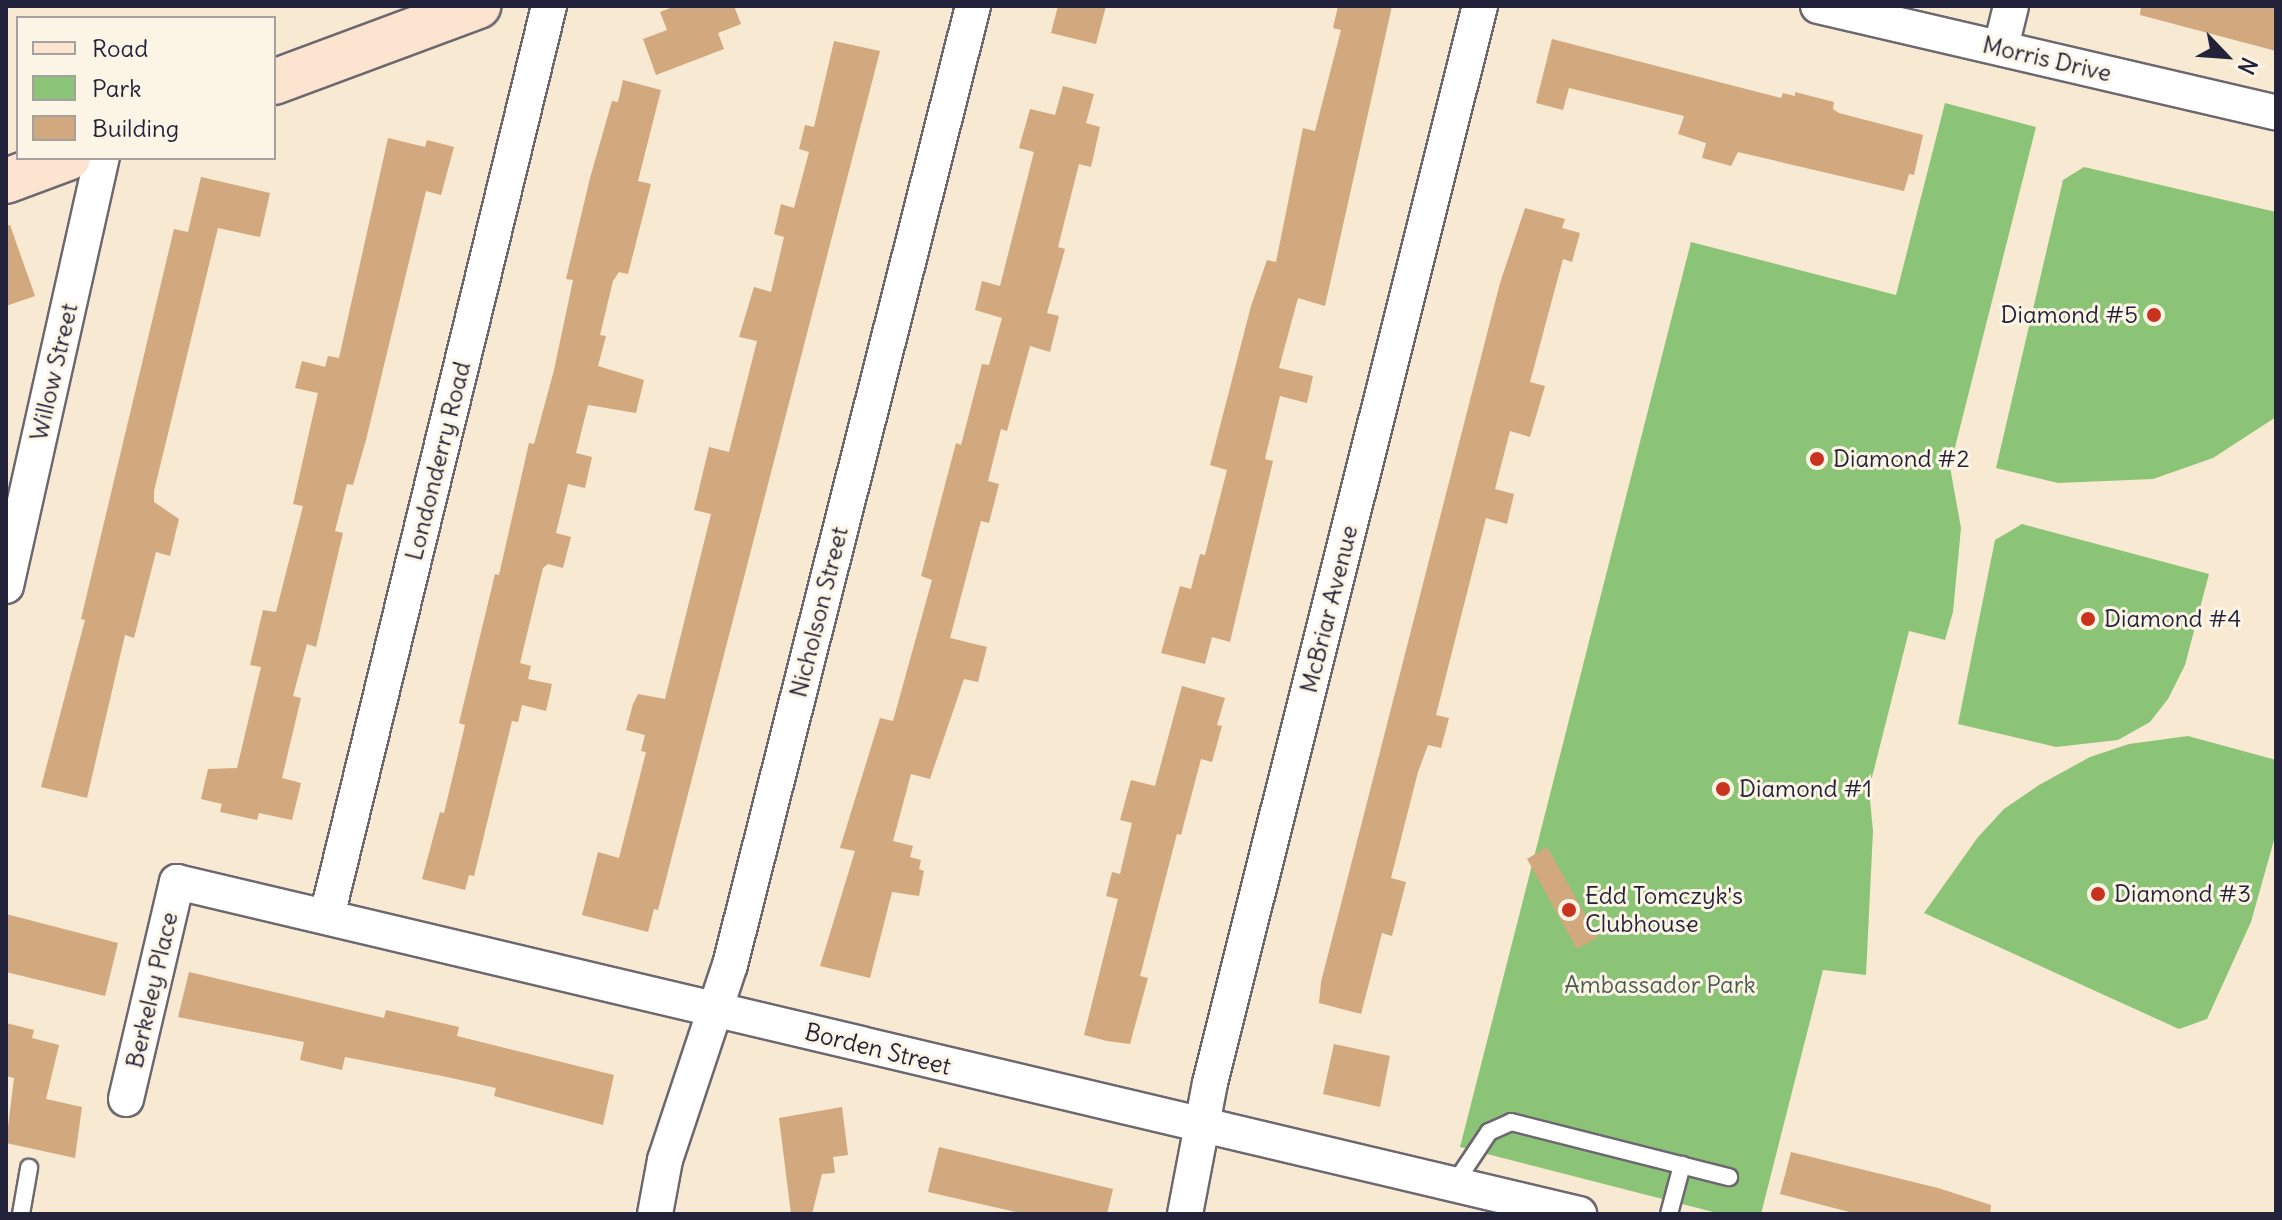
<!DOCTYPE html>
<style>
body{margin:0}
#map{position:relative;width:2282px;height:1220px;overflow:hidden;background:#f8e9d3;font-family:Delius,sans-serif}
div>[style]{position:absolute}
.green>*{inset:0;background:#8cc477}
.building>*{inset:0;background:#d2a97e}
.roads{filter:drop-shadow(2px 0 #6d6870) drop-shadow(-2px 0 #6d6870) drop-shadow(0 2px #6d6870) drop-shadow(0 -2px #6d6870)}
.lane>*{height:16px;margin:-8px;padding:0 8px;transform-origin:8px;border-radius:8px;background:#fff}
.street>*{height:34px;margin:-17px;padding:0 17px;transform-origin:17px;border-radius:17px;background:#fff}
.secondary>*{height:44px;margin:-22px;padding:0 22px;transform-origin:22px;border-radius:22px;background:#fde4d1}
.dots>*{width:22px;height:22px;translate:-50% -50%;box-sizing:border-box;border:4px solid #fcf5e5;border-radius:50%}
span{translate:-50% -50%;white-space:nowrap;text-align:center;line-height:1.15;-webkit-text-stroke:6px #fcf5e5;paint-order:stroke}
.street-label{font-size:24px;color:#22223b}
.poi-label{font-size:24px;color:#22223b}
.right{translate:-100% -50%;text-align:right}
.left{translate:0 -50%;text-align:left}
.park-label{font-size:24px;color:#475b50}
.frame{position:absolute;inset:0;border:8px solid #22223b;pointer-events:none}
.legend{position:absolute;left:16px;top:16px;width:260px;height:144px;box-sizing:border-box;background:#fcf5e5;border:2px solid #a5a1a1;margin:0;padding:10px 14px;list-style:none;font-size:24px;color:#22223b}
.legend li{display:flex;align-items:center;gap:16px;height:40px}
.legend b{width:40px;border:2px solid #a5a1a1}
.north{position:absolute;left:2186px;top:16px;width:80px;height:80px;-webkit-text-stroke:6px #fcf5e5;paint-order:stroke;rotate:115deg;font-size:22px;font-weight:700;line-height:32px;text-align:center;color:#22223b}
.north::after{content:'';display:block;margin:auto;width:28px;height:36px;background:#22223b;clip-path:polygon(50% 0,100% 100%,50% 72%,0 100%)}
</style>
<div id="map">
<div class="green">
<div style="clip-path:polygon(1945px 103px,2036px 127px,1950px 467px,1961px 528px,1953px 612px,1945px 640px,1909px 631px,1869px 789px,1873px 831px,1866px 975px,1823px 970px,1761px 1214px,1721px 1214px,1460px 1147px,1691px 242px,1896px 295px)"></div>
<div style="clip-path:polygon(2084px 167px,2276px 212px,2276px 417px,2213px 458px,2153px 479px,2058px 483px,1996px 468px,2063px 180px)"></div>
<div style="clip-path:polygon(2022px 524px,2209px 574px,2185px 665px,2168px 699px,2150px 722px,2118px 740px,2056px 747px,1958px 724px,1995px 540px)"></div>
<div style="clip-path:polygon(2188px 736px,2276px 760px,2276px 833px,2251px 922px,2207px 1019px,2179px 1029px,1924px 913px,1978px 837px,2004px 809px,2039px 785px,2090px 757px,2129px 744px)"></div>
</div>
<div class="building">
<div style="clip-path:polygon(675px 6px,734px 6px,741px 24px,718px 33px,724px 49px,656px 75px,643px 39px,667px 30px,660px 12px)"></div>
<div style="clip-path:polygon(1058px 6px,1106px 6px,1096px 44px,1051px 33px)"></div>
<div style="clip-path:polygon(1338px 6px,1392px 6px,1325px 306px,1298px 298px,1279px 368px,1313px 376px,1307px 403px,1280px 396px,1265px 459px,1273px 461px,1230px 642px,1212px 637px,1205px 664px,1161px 653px,1180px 586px,1191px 589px,1200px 554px,1205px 555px,1227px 470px,1210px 465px,1251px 306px,1267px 260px,1276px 262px,1303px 128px,1315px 131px,1341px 30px,1333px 28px)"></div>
<div style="clip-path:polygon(2141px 6px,2276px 6px,2276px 51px,2140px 15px)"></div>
<div style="clip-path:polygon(1552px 39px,1781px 98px,1783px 93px,1795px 96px,1795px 92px,1834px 102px,1833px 109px,1839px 113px,1923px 135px,1914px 175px,1909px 174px,1904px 191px,1738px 152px,1731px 166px,1702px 158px,1706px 143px,1678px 134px,1684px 116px,1569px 88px,1563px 110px,1536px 103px)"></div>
<div style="clip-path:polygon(834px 41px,880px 51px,658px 910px,654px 909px,648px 932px,582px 915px,598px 852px,619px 858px,646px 752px,641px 751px,645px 735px,626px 730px,633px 704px,638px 694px,665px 699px,711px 514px,694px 510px,709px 447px,729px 452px,757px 341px,739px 337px,754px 287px,771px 292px,784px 237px,774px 234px,781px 204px,794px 208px,809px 152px,799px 149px,805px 125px,814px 127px)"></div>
<div style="clip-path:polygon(623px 80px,661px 90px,638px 181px,651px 184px,628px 274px,619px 272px,613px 281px,600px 335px,606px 336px,598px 366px,644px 380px,636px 413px,588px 405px,576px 453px,592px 457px,585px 488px,568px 484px,556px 533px,571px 537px,563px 568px,548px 564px,543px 568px,520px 663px,531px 666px,528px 679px,552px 684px,546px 711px,522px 705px,518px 722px,512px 721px,474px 876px,469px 875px,465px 890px,422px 879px,440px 812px,444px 813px,465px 725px,459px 723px,495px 574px,499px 575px,529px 443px,534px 444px,554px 370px,573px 280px,566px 279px,590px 178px,612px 101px,618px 102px)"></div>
<div style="clip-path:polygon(1063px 86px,1094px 94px,1086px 123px,1100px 127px,1091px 167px,1079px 164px,1058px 247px,1065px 249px,1047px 313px,1059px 316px,1050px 352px,1030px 346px,1007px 431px,1001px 429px,988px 481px,999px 484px,989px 523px,981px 521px,950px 638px,987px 647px,978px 682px,964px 679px,930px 779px,911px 774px,893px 841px,913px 846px,910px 857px,921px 860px,919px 869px,924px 871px,919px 896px,892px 892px,870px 978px,820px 966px,855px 851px,840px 848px,880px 718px,893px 721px,932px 580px,921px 576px,956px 443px,961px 445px,982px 364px,989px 365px,1002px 318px,975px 310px,982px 281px,1000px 286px,1034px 152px,1019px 148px,1030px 109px,1055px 115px)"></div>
<div style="clip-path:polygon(388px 138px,425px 147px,427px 140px,454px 147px,441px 195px,426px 191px,366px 440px,353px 485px,347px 484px,335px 531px,343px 533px,316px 647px,307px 644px,293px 696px,301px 698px,282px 778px,301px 783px,292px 820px,259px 813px,257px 820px,220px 812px,222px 804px,201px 799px,208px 769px,237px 768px,261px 667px,250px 665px,263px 610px,276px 612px,303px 506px,293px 504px,318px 393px,295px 388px,302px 361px,325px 367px,328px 356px,339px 358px)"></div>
<div style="clip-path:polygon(201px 177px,270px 193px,260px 237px,218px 228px,154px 491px,154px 502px,179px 519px,170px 556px,156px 552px,134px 638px,125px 635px,87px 798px,41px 787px,85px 620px,81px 619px,174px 229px,188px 232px)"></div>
<div style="clip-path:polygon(1525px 208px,1565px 219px,1562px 228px,1580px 233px,1572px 262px,1563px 259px,1530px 382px,1545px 386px,1530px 437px,1510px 431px,1495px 489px,1514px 494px,1507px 524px,1486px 518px,1436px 715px,1449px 718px,1441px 748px,1428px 745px,1418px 772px,1391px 878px,1406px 882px,1392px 936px,1382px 933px,1361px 1014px,1319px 1003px,1321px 982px,1500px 283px)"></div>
<div style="clip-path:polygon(10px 225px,35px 296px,6px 306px,6px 226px)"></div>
<div style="clip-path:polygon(1182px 686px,1225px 698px,1217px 725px,1222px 726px,1212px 762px,1201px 759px,1181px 835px,1177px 834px,1140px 976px,1148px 978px,1130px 1044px,1107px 1041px,1084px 1035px,1118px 899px,1106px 896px,1112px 872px,1120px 874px,1132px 823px,1120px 820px,1131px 780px,1155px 786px)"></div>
<div style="clip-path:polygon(1547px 847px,1598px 937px,1577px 949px,1527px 859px)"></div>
<div style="clip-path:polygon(6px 914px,118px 943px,105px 996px,6px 972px)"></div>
<div style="clip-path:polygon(189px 972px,384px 1018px,386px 1010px,459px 1027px,457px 1036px,614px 1075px,603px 1125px,494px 1096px,496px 1088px,447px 1077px,345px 1057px,342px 1070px,300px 1060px,304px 1042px,178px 1017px)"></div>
<div style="clip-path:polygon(6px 1023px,34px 1030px,32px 1038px,59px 1045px,46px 1099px,82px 1107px,75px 1158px,6px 1143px,14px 1078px,6px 1076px)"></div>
<div style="clip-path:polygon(1334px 1044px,1390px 1056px,1380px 1107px,1323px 1094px)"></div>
<div style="clip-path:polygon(842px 1107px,848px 1155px,833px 1157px,835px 1173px,822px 1174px,812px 1214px,791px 1214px,779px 1118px)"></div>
<div style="clip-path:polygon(939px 1147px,1113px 1189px,1107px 1214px,1025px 1214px,928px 1192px)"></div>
<div style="clip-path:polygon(1791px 1152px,1938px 1188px,1991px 1205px,1990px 1214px,1857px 1214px,1780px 1194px)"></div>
</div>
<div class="roads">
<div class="lane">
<div style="left:1453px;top:1186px;width:65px;rotate:-56.3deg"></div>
<div style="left:1489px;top:1132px;width:24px;rotate:-24deg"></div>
<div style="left:1511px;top:1122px;width:225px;rotate:14.2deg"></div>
<div style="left:21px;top:1214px;width:47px;rotate:-80.1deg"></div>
<div style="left:1669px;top:1214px;width:51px;rotate:-75.1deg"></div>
</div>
<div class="street">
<div style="left:1818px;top:6px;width:470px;rotate:13.1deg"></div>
<div style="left:2001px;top:47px;width:42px;rotate:-76.3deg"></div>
<div style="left:6px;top:586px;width:439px;rotate:-77.4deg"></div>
<div style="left:327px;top:916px;width:937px;rotate:-76.29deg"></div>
<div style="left:126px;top:1099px;width:223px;rotate:-76.8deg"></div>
<div style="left:177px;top:882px;width:1441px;rotate:13.32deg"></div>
<div style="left:655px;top:1214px;width:55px;rotate:-79.5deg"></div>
<div style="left:665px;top:1160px;width:206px;rotate:-71.6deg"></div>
<div style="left:730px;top:965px;width:989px;rotate:-75.78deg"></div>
<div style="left:1185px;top:1214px;width:133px;rotate:-79.2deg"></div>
<div style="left:1210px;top:1083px;width:1110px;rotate:-75.93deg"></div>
</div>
<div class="secondary">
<div style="left:274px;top:82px;width:218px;rotate:-20.4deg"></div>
<div style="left:6px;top:181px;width:66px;rotate:-20.4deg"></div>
</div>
</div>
<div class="dots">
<div style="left:2154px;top:315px;background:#c8321e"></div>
<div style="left:1817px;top:459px;background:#c8321e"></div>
<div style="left:2088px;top:619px;background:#c8321e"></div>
<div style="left:1723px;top:789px;background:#c8321e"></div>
<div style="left:2098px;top:894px;background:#c8321e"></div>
<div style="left:1569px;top:910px;background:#c8321e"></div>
</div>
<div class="street-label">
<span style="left:2047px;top:59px;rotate:13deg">Morris Drive</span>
<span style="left:54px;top:372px;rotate:-77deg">Willow Street</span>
<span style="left:438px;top:461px;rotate:-76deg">Londonderry Road</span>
<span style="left:1329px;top:609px;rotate:-76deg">McBriar Avenue</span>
<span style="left:819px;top:612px;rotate:-76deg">Nicholson Street</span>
<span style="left:152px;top:990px;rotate:-77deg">Berkeley Place</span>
<span style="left:878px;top:1049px;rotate:14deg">Borden Street</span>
</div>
<div class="poi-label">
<span class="right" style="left:2138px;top:315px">Diamond #5</span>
<span class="left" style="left:1833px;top:459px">Diamond #2</span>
<span class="left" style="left:2104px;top:619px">Diamond #4</span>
<span class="left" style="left:1739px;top:789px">Diamond #1</span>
<span class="left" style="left:2114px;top:894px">Diamond #3</span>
<span class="left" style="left:1585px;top:910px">Edd Tomczyk's<br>Clubhouse</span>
</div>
<div class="park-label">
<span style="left:1660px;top:985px">Ambassador Park</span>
</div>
<div class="frame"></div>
<ul class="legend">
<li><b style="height:10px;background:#fde4d1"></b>Road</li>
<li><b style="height:22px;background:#8cc477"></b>Park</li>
<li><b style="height:22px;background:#d2a97e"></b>Building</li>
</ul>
<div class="north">N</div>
</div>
